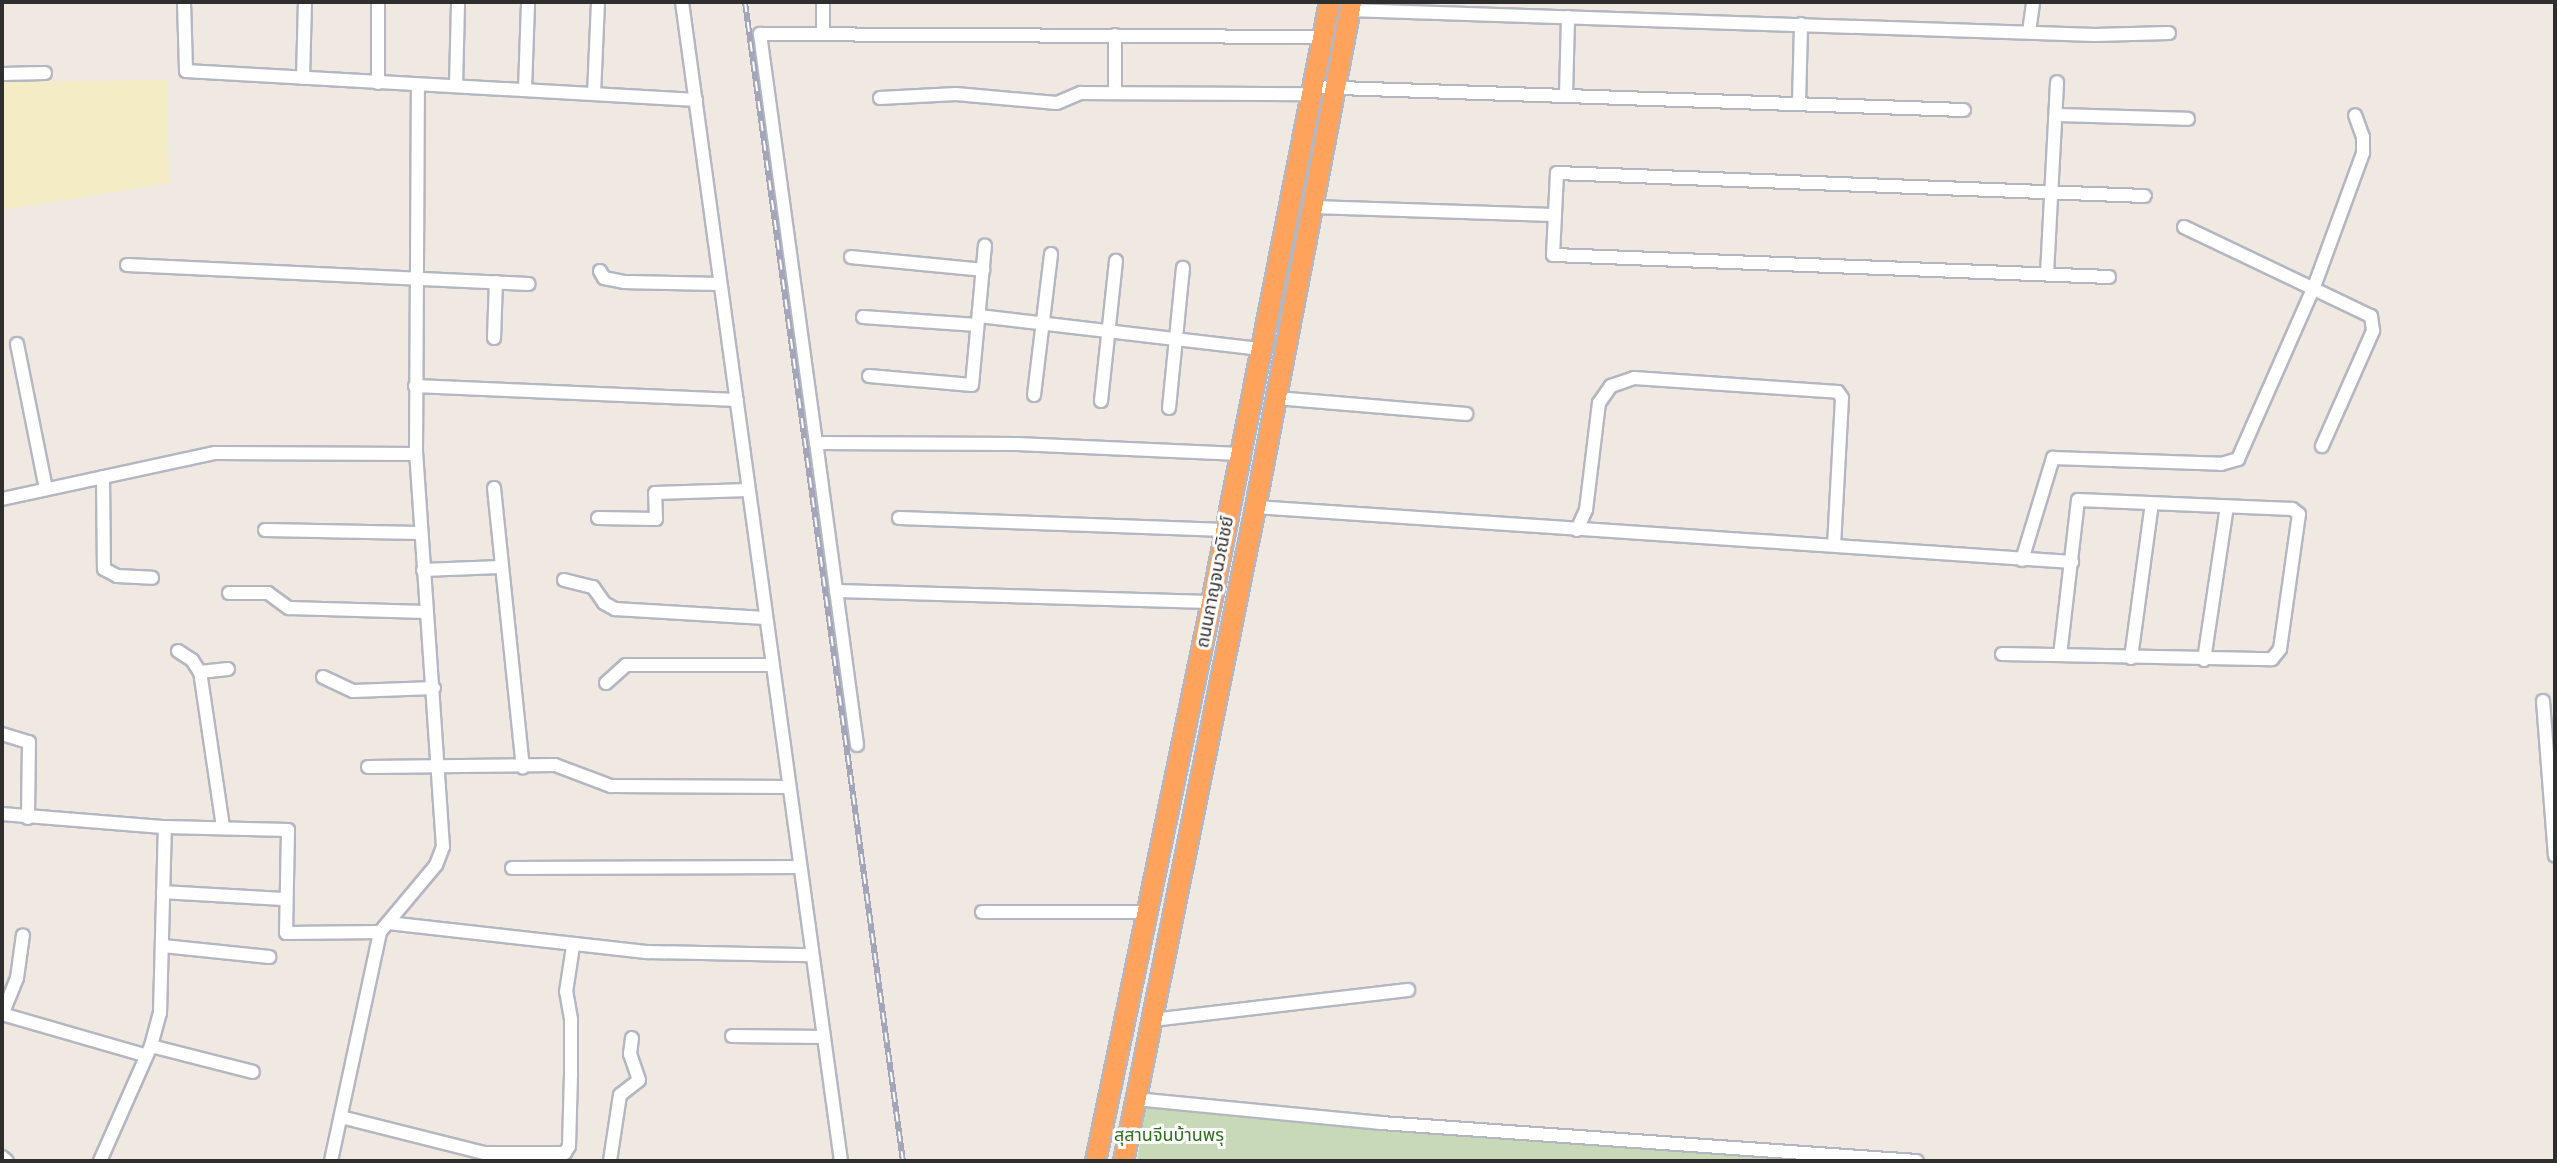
<!DOCTYPE html>
<meta charset="utf-8">
<style>
body{margin:0}
#map{position:relative;width:2557px;height:1163px;overflow:hidden;background:#efe9e1;font-family:Figtree,"Noto Sans Thai",sans-serif}
div>[style]{position:absolute}
.sand>*{inset:0;background:#f3ecc5}
.cemetery>*{inset:0;background:#c8d9b8}
.roads{filter:drop-shadow(2px 0 #b4b7c1) drop-shadow(-2px 0 #b4b7c1) drop-shadow(0 2px #b4b7c1) drop-shadow(0 -2px #b4b7c1)}
.minor>*{height:12px;margin:-6px;padding:0 6px;transform-origin:6px;border-radius:6px;background:#fff}
.highway>*{height:19px;margin:-9.5px;padding:0 9.5px;transform-origin:9.5px;border-radius:9.5px;background:#ffa35c}
.rail>*{height:6px;margin-top:-3px;transform-origin:0;background:repeating-linear-gradient(90deg,#fff 0 10px,#a3a6b8 0 20px);box-sizing:border-box;border-block:2px solid #a3a6b8}
span{translate:-50% -50%;white-space:nowrap;text-align:center;line-height:1.15;-webkit-text-stroke:6px #fff;paint-order:stroke}
.street-label{font-size:18px;color:#2e2e2e}
.park-label{font-size:18px;color:#2c6e1b}
.frame{position:absolute;inset:0;border:4px solid #2e2e2e;pointer-events:none}
</style>
<div id="map">
<div class="sand">
<div style="clip-path:polygon(167px 80px,169px 183px,2px 210px,2px 82px)"></div>
</div>
<div class="cemetery">
<div style="clip-path:polygon(1146px 1105px,1861px 1161px,1137px 1161px)"></div>
</div>
<div class="roads">
<div class="minor">
<div style="left:184px;top:2px;width:69px;rotate:88.3deg"></div>
<div style="left:186px;top:71px;width:511px;rotate:3.25deg"></div>
<div style="left:682px;top:2px;width:1170px;rotate:82.19deg"></div>
<div style="left:823px;top:2px;width:32px;rotate:90deg"></div>
<div style="left:1349px;top:10px;width:746px;rotate:1.92deg"></div>
<div style="left:2095px;top:35px;width:74px;rotate:-1.5deg"></div>
<div style="left:2029px;top:32px;width:30px;rotate:-82deg"></div>
<div style="left:2px;top:74px;width:43px;rotate:-1.3deg"></div>
<div style="left:303px;top:78px;width:76px;rotate:-88.5deg"></div>
<div style="left:378px;top:83px;width:81px;rotate:-90deg"></div>
<div style="left:456px;top:86px;width:84px;rotate:-88.6deg"></div>
<div style="left:1311px;top:87px;width:653px;rotate:2.02deg"></div>
<div style="left:525px;top:90px;width:88px;rotate:-88deg"></div>
<div style="left:1115px;top:93px;width:58px;rotate:-90deg"></div>
<div style="left:594px;top:94px;width:92px;rotate:-87.5deg"></div>
<div style="left:1566px;top:95px;width:78px;rotate:-88.5deg"></div>
<div style="left:880px;top:98px;width:76px;rotate:-3deg"></div>
<div style="left:956px;top:94px;width:101px;rotate:5.1deg"></div>
<div style="left:1057px;top:103px;width:26px;rotate:-23deg"></div>
<div style="left:1081px;top:93px;width:228px;rotate:0.3deg"></div>
<div style="left:1799px;top:103px;width:79px;rotate:-88.5deg"></div>
<div style="left:2056px;top:115px;width:132px;rotate:1.7deg"></div>
<div style="left:1312px;top:207px;width:243px;rotate:1.9deg"></div>
<div style="left:2184px;top:227px;width:207px;rotate:25.5deg"></div>
<div style="left:2371px;top:316px;width:15px;rotate:82deg"></div>
<div style="left:2373px;top:331px;width:126px;rotate:113.9deg"></div>
<div style="left:851px;top:257px;width:133px;rotate:5.6deg"></div>
<div style="left:127px;top:265px;width:402px;rotate:2.7deg"></div>
<div style="left:600px;top:271px;width:8px;rotate:60deg"></div>
<div style="left:604px;top:278px;width:20px;rotate:11deg"></div>
<div style="left:624px;top:282px;width:95px;rotate:1.2deg"></div>
<div style="left:2047px;top:274px;width:192px;rotate:-87deg"></div>
<div style="left:2109px;top:277px;width:556px;rotate:-177.73deg"></div>
<div style="left:1553px;top:255px;width:82px;rotate:-87.2deg"></div>
<div style="left:1557px;top:173px;width:588px;rotate:2.24deg"></div>
<div style="left:979px;top:316px;width:282px;rotate:6.7deg"></div>
<div style="left:863px;top:317px;width:114px;rotate:4deg"></div>
<div style="left:494px;top:338px;width:56px;rotate:-88deg"></div>
<div style="left:17px;top:344px;width:148px;rotate:78.7deg"></div>
<div style="left:869px;top:376px;width:103px;rotate:5deg"></div>
<div style="left:972px;top:385px;width:140px;rotate:-84.7deg"></div>
<div style="left:415px;top:386px;width:322px;rotate:2.5deg"></div>
<div style="left:1034px;top:395px;width:142px;rotate:-83.1deg"></div>
<div style="left:1276px;top:398px;width:191px;rotate:4.8deg"></div>
<div style="left:1101px;top:401px;width:141px;rotate:-83.9deg"></div>
<div style="left:1169px;top:408px;width:141px;rotate:-84.3deg"></div>
<div style="left:816px;top:443px;width:413px;rotate:-97.8deg"></div>
<div style="left:760px;top:34px;width:561px;rotate:0.31deg"></div>
<div style="left:103px;top:477px;width:92px;rotate:89.4deg"></div>
<div style="left:104px;top:569px;width:15px;rotate:28deg"></div>
<div style="left:117px;top:576px;width:35px;rotate:3deg"></div>
<div style="left:494px;top:488px;width:281px;rotate:84.1deg"></div>
<div style="left:2px;top:499px;width:218px;rotate:-12.2deg"></div>
<div style="left:215px;top:453px;width:201px;rotate:0.3deg"></div>
<div style="left:1255px;top:507px;width:819px;rotate:3.85deg"></div>
<div style="left:598px;top:518px;width:58px;rotate:1deg"></div>
<div style="left:656px;top:519px;width:26px;rotate:-92deg"></div>
<div style="left:655px;top:493px;width:93px;rotate:-1.8deg"></div>
<div style="left:899px;top:518px;width:327px;rotate:2.1deg"></div>
<div style="left:265px;top:530px;width:154px;rotate:1.1deg"></div>
<div style="left:1577px;top:530px;width:22px;rotate:-66deg"></div>
<div style="left:1586px;top:510px;width:108px;rotate:-83.1deg"></div>
<div style="left:1599px;top:403px;width:21px;rotate:-55deg"></div>
<div style="left:1611px;top:386px;width:24px;rotate:-19deg"></div>
<div style="left:1634px;top:378px;width:204px;rotate:3.9deg"></div>
<div style="left:1838px;top:392px;width:7px;rotate:56deg"></div>
<div style="left:1842px;top:398px;width:146px;rotate:93.1deg"></div>
<div style="left:2022px;top:560px;width:107px;rotate:-73.1deg"></div>
<div style="left:2053px;top:458px;width:168px;rotate:2deg"></div>
<div style="left:2221px;top:464px;width:18px;rotate:-16deg"></div>
<div style="left:2238px;top:459px;width:188px;rotate:-66.2deg"></div>
<div style="left:2314px;top:287px;width:143px;rotate:-69.9deg"></div>
<div style="left:2363px;top:153px;width:16px;rotate:-90deg"></div>
<div style="left:2363px;top:137px;width:23px;rotate:-110deg"></div>
<div style="left:423px;top:570px;width:77px;rotate:-2.2deg"></div>
<div style="left:564px;top:580px;width:30px;rotate:14deg"></div>
<div style="left:593px;top:587px;width:19px;rotate:55deg"></div>
<div style="left:604px;top:603px;width:13px;rotate:29deg"></div>
<div style="left:615px;top:609px;width:150px;rotate:3.4deg"></div>
<div style="left:836px;top:591px;width:375px;rotate:1.7deg"></div>
<div style="left:229px;top:593px;width:39px"></div>
<div style="left:268px;top:593px;width:26px;rotate:36deg"></div>
<div style="left:289px;top:608px;width:137px;rotate:1.7deg"></div>
<div style="left:178px;top:651px;width:17px;rotate:33deg"></div>
<div style="left:192px;top:660px;width:17px;rotate:57deg"></div>
<div style="left:2002px;top:654px;width:270px;rotate:1.1deg"></div>
<div style="left:2272px;top:659px;width:13px;rotate:-51deg"></div>
<div style="left:2280px;top:649px;width:136px;rotate:-82deg"></div>
<div style="left:2299px;top:514px;width:9px;rotate:-144deg"></div>
<div style="left:2292px;top:509px;width:214px;rotate:-177.6deg"></div>
<div style="left:2078px;top:500px;width:156px;rotate:96.6deg"></div>
<div style="left:2131px;top:658px;width:156px;rotate:-82.3deg"></div>
<div style="left:2204px;top:660px;width:155px;rotate:-81.5deg"></div>
<div style="left:323px;top:677px;width:33px;rotate:25deg"></div>
<div style="left:353px;top:691px;width:81px;rotate:-2.1deg"></div>
<div style="left:606px;top:683px;width:27px;rotate:-42deg"></div>
<div style="left:626px;top:665px;width:146px"></div>
<div style="left:2543px;top:701px;width:155px;rotate:85.6deg"></div>
<div style="left:2px;top:734px;width:28px;rotate:17deg"></div>
<div style="left:29px;top:742px;width:76px;rotate:90.8deg"></div>
<div style="left:857px;top:745px;width:305px;rotate:-97.7deg"></div>
<div style="left:816px;top:443px;width:201px;rotate:0.3deg"></div>
<div style="left:1017px;top:444px;width:223px;rotate:2.6deg"></div>
<div style="left:368px;top:767px;width:187px;rotate:-0.6deg"></div>
<div style="left:555px;top:765px;width:60px;rotate:20.6deg"></div>
<div style="left:611px;top:786px;width:178px;rotate:0.3deg"></div>
<div style="left:2px;top:814px;width:164px;rotate:4.6deg"></div>
<div style="left:165px;top:827px;width:123px;rotate:1.4deg"></div>
<div style="left:288px;top:830px;width:103px;rotate:91.1deg"></div>
<div style="left:286px;top:933px;width:94px;rotate:-0.6deg"></div>
<div style="left:223px;top:827px;width:157px;rotate:-98.4deg"></div>
<div style="left:200px;top:672px;width:28px;rotate:-6deg"></div>
<div style="left:512px;top:868px;width:287px;rotate:-0.2deg"></div>
<div style="left:163px;top:892px;width:123px;rotate:3.3deg"></div>
<div style="left:982px;top:912px;width:163px"></div>
<div style="left:388px;top:923px;width:262px;rotate:6.4deg"></div>
<div style="left:648px;top:952px;width:163px;rotate:1.1deg"></div>
<div style="left:163px;top:946px;width:107px;rotate:5.9deg"></div>
<div style="left:2px;top:1014px;width:148px;rotate:16.1deg"></div>
<div style="left:2px;top:1015px;width:40px;rotate:-68deg"></div>
<div style="left:17px;top:978px;width:43px;rotate:-82.1deg"></div>
<div style="left:1152px;top:1020px;width:258px;rotate:-6.7deg"></div>
<div style="left:732px;top:1036px;width:91px;rotate:0.6deg"></div>
<div style="left:151px;top:1046px;width:105px;rotate:14.3deg"></div>
<div style="left:1136px;top:1099px;width:246px;rotate:5.6deg"></div>
<div style="left:1381px;top:1123px;width:537px;rotate:4.06deg"></div>
<div style="left:341px;top:1117px;width:147px;rotate:14.1deg"></div>
<div style="left:484px;top:1153px;width:81px"></div>
<div style="left:565px;top:1153px;width:8px;rotate:-60deg"></div>
<div style="left:569px;top:1146px;width:70px;rotate:-88.4deg"></div>
<div style="left:571px;top:1076px;width:57px;rotate:-90deg"></div>
<div style="left:571px;top:1019px;width:27px;rotate:-100deg"></div>
<div style="left:566px;top:992px;width:47px;rotate:-81.3deg"></div>
<div style="left:2px;top:1157px;width:6px;rotate:39deg"></div>
<div style="left:100px;top:1161px;width:126px;rotate:-66.1deg"></div>
<div style="left:151px;top:1046px;width:34px;rotate:-75deg"></div>
<div style="left:160px;top:1013px;width:186px;rotate:-88.5deg"></div>
<div style="left:331px;top:1161px;width:234px;rotate:-77.9deg"></div>
<div style="left:380px;top:932px;width:87px;rotate:-50.1deg"></div>
<div style="left:436px;top:865px;width:19px;rotate:-69deg"></div>
<div style="left:443px;top:847px;width:394px;rotate:-93.9deg"></div>
<div style="left:416px;top:454px;width:369px;rotate:-89.7deg"></div>
<div style="left:610px;top:1161px;width:67px;rotate:-81.4deg"></div>
<div style="left:620px;top:1095px;width:24px;rotate:-38deg"></div>
<div style="left:639px;top:1080px;width:28px;rotate:-109deg"></div>
<div style="left:630px;top:1054px;width:16px;rotate:-83deg"></div>
</div>
<div class="highway">
<div style="left:1095px;top:1161px;width:571px;rotate:-78.28deg"></div>
<div style="left:1211px;top:602px;width:611px;rotate:-78.87deg"></div>
<div style="left:1123px;top:1161px;width:667px;rotate:-78.59deg"></div>
<div style="left:1255px;top:507px;width:514px;rotate:-79.24deg"></div>
</div>
</div>
<div class="rail">
<div style="left:745px;top:2px;width:1170px;rotate:82.24deg"></div>
</div>
<div class="street-label">
<span style="left:1215px;top:582px;rotate:-79deg">ถนนกาญจนวณิชย์</span>
</div>
<div class="park-label">
<span style="left:1169px;top:1135px">สุสานจีนบ้านพรุ</span>
</div>
<div class="frame"></div>
</div>
